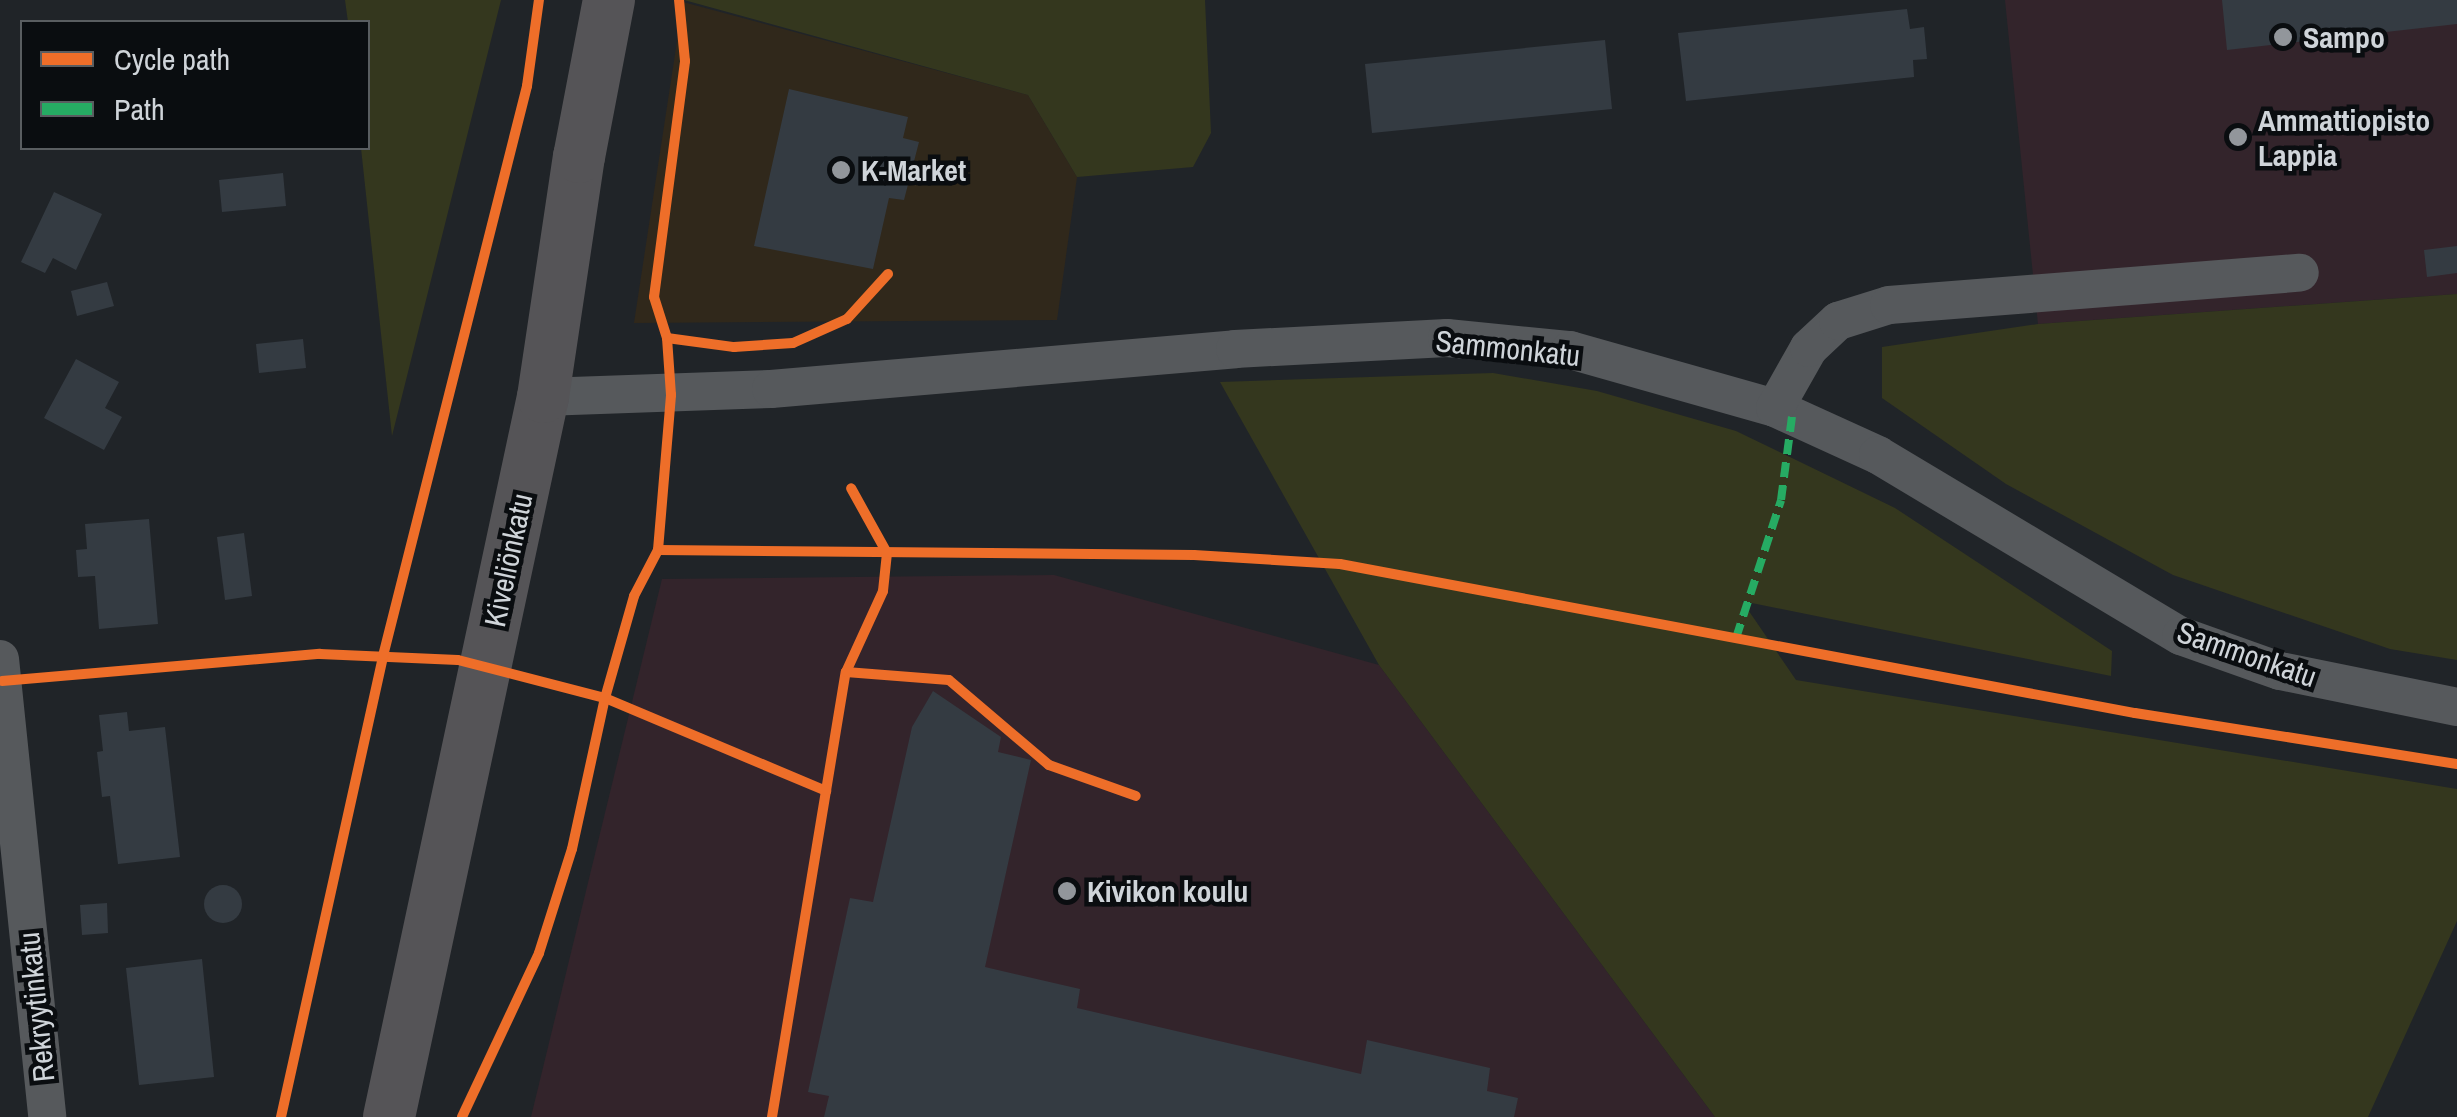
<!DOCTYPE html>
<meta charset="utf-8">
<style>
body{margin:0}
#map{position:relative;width:2457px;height:1117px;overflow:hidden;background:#202428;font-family:"Archivo Narrow",sans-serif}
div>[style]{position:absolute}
.commercial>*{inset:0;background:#30281b}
.education>*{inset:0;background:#33242b}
.green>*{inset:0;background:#34371e}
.building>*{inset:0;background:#343b42}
.round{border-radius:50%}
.street>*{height:38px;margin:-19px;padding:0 19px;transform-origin:19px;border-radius:19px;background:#56595c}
.secondary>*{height:52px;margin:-26px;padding:0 26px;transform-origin:26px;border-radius:26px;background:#555457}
.quiet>*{height:8px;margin-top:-4px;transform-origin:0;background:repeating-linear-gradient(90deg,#26ab63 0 15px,transparent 0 23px)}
.cycleway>*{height:10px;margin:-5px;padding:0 5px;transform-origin:5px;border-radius:5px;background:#ee6e29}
.dots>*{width:28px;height:28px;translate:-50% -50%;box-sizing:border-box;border:5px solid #0a0d10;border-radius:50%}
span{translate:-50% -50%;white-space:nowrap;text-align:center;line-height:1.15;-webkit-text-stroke:9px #0a0d10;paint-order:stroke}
.poi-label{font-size:30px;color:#cfd4d9;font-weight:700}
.left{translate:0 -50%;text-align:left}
.street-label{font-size:30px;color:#cfd4d9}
.legend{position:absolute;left:20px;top:20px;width:350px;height:130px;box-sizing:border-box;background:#0a0d10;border:2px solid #595d60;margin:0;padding:12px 18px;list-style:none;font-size:30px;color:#cfd4d9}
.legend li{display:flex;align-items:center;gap:20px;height:50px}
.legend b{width:50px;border:2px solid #595d60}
</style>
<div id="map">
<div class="commercial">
<div style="clip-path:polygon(683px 2px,1028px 95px,1077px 177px,1057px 320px,634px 323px)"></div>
</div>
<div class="education">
<div style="clip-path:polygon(2005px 0,2457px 0,2457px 294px,2038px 324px)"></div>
<div style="clip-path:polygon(1054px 575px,1379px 665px,1715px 1117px,531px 1117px,662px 579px)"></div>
</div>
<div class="green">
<div style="clip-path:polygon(345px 0,501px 0,392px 436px,361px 148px,368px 148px,368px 22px,348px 22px)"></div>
<div style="clip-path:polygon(684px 0,1205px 0,1211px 133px,1193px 167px,1077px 177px,1028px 95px)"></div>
<div style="clip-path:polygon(2457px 294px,2457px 660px,2390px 649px,2173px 575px,2006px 484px,1882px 398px,1882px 347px,2038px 324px)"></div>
<div style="clip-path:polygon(1493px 373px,1597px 391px,1736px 431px,1895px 508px,2112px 651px,2111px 676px,1742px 601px,1796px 680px,2457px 789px,2457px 921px,2368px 1117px,1715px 1117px,1379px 665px,1220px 382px)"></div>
</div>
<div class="building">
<div style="clip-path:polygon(2222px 0,2457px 0,2457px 24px,2227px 50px)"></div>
<div style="clip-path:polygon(1907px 9px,1910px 29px,1924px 27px,1927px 59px,1913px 60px,1914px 77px,1686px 101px,1678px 33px)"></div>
<div style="clip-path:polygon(1605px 40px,1612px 109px,1372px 133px,1365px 64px)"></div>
<div style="clip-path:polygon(789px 89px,908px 117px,903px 138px,919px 142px,904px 200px,889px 198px,873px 269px,754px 246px)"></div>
<div style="clip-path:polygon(283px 173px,286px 206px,222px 212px,219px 180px)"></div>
<div style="clip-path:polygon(54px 192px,102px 214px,76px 270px,53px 258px,45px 273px,21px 262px)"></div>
<div style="clip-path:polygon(2457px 246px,2457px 273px,2427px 277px,2424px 250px)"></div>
<div style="clip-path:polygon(107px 282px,114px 306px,77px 316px,71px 291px)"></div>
<div style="clip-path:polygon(303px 339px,306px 368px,259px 373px,256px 344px)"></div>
<div style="clip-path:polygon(76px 359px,119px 382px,105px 408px,122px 417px,104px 450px,44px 418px)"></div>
<div style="clip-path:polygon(149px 519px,158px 624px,99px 629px,95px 576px,78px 577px,76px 550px,87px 549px,85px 524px)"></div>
<div style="clip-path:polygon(244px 533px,252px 596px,225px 600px,217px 537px)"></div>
<div style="clip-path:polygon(933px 691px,1001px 737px,998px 752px,1031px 760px,985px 967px,1080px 989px,1077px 1008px,1361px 1074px,1367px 1040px,1490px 1068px,1487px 1091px,1518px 1098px,1514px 1117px,824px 1117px,829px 1096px,808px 1092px,850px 898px,873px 902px,912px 727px)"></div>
<div style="clip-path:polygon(127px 712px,129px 731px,165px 727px,180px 857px,118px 864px,110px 796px,102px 797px,97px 752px,103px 751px,99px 715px)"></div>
<div class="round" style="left:204px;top:885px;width:38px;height:38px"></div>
<div style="clip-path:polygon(107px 903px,108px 933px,82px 935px,80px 905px)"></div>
<div style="clip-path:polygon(202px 959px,214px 1077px,139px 1085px,126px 968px)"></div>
</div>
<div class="street">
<div style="left:543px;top:397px;width:228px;rotate:-2deg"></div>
<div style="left:771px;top:389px;width:466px;rotate:-4.9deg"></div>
<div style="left:1235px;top:349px;width:212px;rotate:-3deg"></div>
<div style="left:1447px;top:338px;width:124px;rotate:5.6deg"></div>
<div style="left:1570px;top:350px;width:213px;rotate:15.8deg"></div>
<div style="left:1775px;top:408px;width:113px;rotate:24.5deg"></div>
<div style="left:1878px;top:455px;width:353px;rotate:30.9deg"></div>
<div style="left:2181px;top:636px;width:105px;rotate:19.5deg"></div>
<div style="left:2280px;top:671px;width:181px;rotate:11.5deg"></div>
<div style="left:1775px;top:408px;width:69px;rotate:-60.5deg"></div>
<div style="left:1809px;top:348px;width:40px;rotate:-43deg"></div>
<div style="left:1838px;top:321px;width:53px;rotate:-17.4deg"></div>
<div style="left:1889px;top:305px;width:412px;rotate:-4.5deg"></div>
<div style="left:0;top:659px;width:460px;rotate:84.1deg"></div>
</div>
<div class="secondary">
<div style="left:389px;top:1117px;width:736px;rotate:-77.93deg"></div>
<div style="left:543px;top:397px;width:243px;rotate:-81.5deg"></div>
<div style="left:579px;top:157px;width:160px;rotate:-79.2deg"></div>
</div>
<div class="quiet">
<div style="left:1736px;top:638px;width:145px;rotate:-71.9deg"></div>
<div style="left:1781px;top:500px;width:84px;rotate:-82.5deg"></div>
</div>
<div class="cycleway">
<div style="left:667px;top:338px;width:68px;rotate:7.7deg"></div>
<div style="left:734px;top:347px;width:59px;rotate:-3.9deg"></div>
<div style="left:793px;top:343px;width:59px;rotate:-24deg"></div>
<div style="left:847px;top:319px;width:61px;rotate:-47.7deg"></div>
<div style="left:658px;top:550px;width:156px;rotate:-85.2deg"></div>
<div style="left:671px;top:395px;width:57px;rotate:-94deg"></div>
<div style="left:667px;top:338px;width:43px;rotate:-107.6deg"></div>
<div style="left:654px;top:297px;width:238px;rotate:-82.5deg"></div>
<div style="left:685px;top:61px;width:61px;rotate:-95.6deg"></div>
<div style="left:846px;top:672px;width:103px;rotate:4.4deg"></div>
<div style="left:949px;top:680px;width:131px;rotate:40.4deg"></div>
<div style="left:1049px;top:765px;width:92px;rotate:19.6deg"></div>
<div style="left:2px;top:681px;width:319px;rotate:-4.9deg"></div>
<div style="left:320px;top:654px;width:138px;rotate:2.5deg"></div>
<div style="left:458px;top:660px;width:152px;rotate:14.5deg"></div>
<div style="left:605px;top:698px;width:240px;rotate:22.8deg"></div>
<div style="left:281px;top:1117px;width:472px;rotate:-77.5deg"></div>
<div style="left:383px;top:656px;width:588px;rotate:-75.82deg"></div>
<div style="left:527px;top:86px;width:87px;rotate:-82.1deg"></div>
<div style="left:462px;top:1117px;width:181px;rotate:-64.8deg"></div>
<div style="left:539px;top:953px;width:109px;rotate:-72.4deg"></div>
<div style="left:572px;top:849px;width:155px;rotate:-77.7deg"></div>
<div style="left:605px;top:698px;width:106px;rotate:-74.1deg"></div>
<div style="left:634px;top:596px;width:52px;rotate:-62.4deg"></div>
<div style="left:658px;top:550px;width:536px;rotate:0.53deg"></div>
<div style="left:1194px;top:555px;width:146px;rotate:3.5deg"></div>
<div style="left:1340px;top:564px;width:809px;rotate:10.62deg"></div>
<div style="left:2135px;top:713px;width:326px;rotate:9deg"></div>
<div style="left:772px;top:1117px;width:451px;rotate:-80.6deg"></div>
<div style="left:846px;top:672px;width:89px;rotate:-65.4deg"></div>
<div style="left:883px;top:591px;width:38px;rotate:-84deg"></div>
<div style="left:887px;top:553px;width:74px;rotate:-119deg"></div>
</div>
<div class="dots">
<div style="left:2283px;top:37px;background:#92969b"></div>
<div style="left:2238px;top:137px;background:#92969b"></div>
<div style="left:841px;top:170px;background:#92969b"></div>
<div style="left:1067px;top:891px;background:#92969b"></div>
</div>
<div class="poi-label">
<span class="left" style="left:2303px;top:37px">Sampo</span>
<span class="left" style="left:2258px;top:137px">Ammattiopisto<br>Lappia</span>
<span class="left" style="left:861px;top:170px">K-Market</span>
<span class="left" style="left:1087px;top:891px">Kivikon koulu</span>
</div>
<div class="street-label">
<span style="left:1508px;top:348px;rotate:6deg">Sammonkatu</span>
<span style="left:508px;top:560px;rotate:-78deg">Kiveliönkatu</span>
<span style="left:2247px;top:654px;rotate:19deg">Sammonkatu</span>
<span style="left:36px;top:1007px;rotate:-96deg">Rekryytinkatu</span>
</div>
<ul class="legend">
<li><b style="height:12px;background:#ee6e29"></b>Cycle path</li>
<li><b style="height:12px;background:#26ab63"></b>Path</li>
</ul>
</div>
